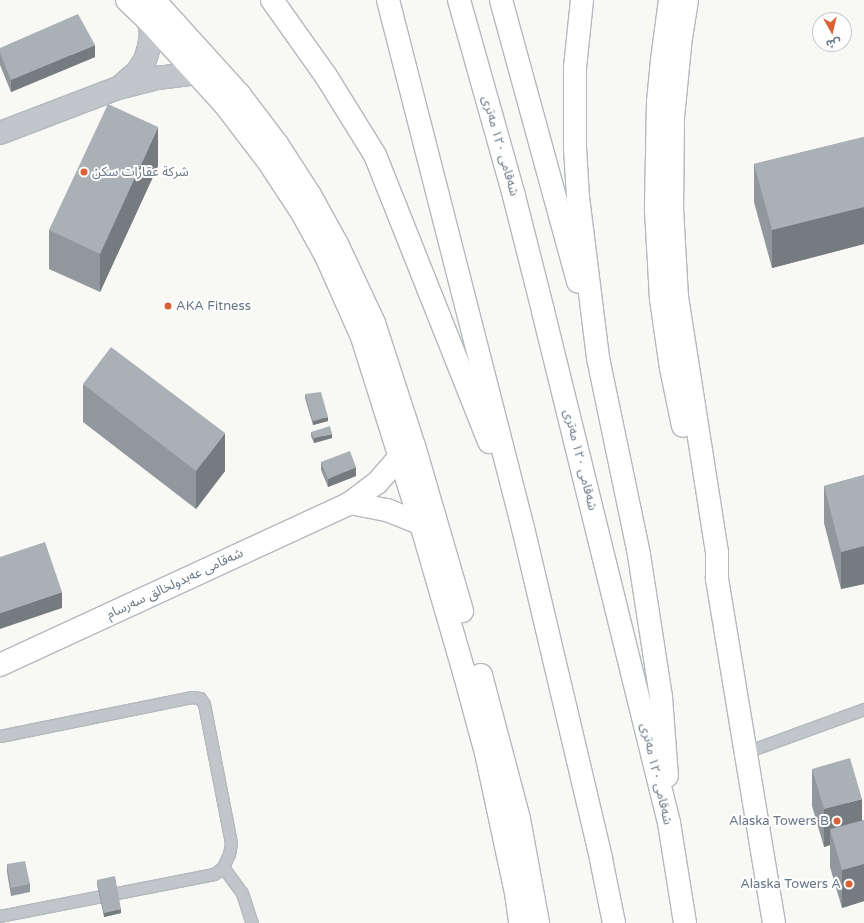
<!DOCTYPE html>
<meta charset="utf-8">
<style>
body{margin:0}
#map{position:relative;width:864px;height:923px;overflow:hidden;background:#f8f8f5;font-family:"Varela Round","Noto Sans Arabic",sans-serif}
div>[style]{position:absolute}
.roads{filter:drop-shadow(1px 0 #b4b9be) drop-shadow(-1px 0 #b4b9be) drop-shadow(0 1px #b4b9be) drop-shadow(0 -1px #b4b9be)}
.lane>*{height:11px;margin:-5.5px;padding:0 5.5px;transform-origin:5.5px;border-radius:5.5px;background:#c2c5c9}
.street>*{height:22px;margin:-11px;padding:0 11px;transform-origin:11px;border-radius:11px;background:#c2c5c9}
.secondary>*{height:22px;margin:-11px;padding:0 11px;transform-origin:11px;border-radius:11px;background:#fff}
.highway>*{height:22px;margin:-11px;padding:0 11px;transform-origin:11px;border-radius:11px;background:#fff}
.wall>*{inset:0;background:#91979d}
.shaded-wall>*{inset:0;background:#767b7f}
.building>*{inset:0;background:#a9b0b6}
.dots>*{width:11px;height:11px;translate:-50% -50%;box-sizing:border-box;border:2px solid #fff;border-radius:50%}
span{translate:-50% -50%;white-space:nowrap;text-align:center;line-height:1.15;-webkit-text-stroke:4px #fff;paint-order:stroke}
.street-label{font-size:13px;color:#697785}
.poi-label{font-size:13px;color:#697785}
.left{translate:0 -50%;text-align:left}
.right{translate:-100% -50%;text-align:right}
.north{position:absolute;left:812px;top:12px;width:40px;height:40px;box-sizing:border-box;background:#fff;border:1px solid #c3c9ce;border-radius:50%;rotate:172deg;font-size:11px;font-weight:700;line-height:16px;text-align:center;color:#697785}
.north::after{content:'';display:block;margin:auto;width:14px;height:18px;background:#d96134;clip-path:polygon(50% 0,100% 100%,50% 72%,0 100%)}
</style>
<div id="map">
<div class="roads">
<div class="lane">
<div style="left:0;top:736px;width:195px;rotate:-11.5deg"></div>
<div style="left:191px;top:697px;width:9px;rotate:6deg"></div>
<div style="left:200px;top:698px;width:7px;rotate:56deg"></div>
<div style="left:204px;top:704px;width:142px;rotate:79deg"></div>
<div style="left:231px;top:843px;width:11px;rotate:100deg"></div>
<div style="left:229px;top:854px;width:14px;rotate:115deg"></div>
<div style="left:223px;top:867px;width:11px;rotate:142deg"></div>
<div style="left:214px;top:874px;width:218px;rotate:168.9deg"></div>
<div style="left:746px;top:752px;width:126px;rotate:-20deg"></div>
<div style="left:223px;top:867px;width:32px;rotate:54deg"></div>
<div style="left:242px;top:893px;width:32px;rotate:72deg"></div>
</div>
<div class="street">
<div style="left:121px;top:86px;width:23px;rotate:-41deg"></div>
<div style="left:138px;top:71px;width:13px;rotate:-58deg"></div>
<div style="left:145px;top:60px;width:14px;rotate:-73deg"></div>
<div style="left:149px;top:47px;width:13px;rotate:-81deg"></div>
<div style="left:151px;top:34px;width:13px;rotate:-99deg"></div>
<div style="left:0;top:133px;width:126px;rotate:-20.9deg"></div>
<div style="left:118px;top:88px;width:40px;rotate:-14.4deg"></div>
<div style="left:157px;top:78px;width:39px;rotate:-7deg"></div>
</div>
<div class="secondary">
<div style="left:127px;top:0;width:30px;rotate:44deg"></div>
<div style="left:149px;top:21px;width:115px;rotate:47.8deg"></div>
<div style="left:226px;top:106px;width:69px;rotate:52.6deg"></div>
<div style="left:268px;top:161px;width:60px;rotate:56.6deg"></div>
<div style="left:301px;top:211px;width:51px;rotate:60.9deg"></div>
<div style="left:326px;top:256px;width:89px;rotate:66deg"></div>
<div style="left:362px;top:337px;width:196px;rotate:72.5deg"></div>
<div style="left:421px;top:524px;width:154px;rotate:73.8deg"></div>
<div style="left:464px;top:672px;width:84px;rotate:74.8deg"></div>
<div style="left:486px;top:753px;width:143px;rotate:77.9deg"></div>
<div style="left:516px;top:893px;width:30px;rotate:82deg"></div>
<div style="left:154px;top:0;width:127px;rotate:47.9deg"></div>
<div style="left:239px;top:94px;width:63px;rotate:52.8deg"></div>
<div style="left:277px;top:144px;width:61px;rotate:57.1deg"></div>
<div style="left:310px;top:195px;width:56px;rotate:61.1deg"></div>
<div style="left:337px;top:244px;width:87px;rotate:64.9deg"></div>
<div style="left:374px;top:323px;width:133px;rotate:72deg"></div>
<div style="left:415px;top:449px;width:169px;rotate:73.8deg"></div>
<div style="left:670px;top:0;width:61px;rotate:97.6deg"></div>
<div style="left:662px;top:60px;width:42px;rotate:95.4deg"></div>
<div style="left:658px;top:102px;width:108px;rotate:91.1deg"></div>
<div style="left:656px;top:210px;width:89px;rotate:86.8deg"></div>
<div style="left:661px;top:299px;width:70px;rotate:81.8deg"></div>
<div style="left:671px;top:368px;width:59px;rotate:78.3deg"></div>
<div style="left:687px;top:0;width:36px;rotate:99deg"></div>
<div style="left:681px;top:36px;width:82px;rotate:95.6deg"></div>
<div style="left:673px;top:118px;width:90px;rotate:90.6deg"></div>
<div style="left:672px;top:208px;width:89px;rotate:86.8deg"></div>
<div style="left:677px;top:297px;width:258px;rotate:81.1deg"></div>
<div style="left:717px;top:552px;width:27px;rotate:90deg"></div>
<div style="left:717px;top:579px;width:349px;rotate:80.6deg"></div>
<div style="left:350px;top:503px;width:38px;rotate:11deg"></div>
<div style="left:387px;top:510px;width:37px;rotate:22deg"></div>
<div style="left:0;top:665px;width:386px;rotate:-24.8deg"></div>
<div style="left:350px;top:503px;width:34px;rotate:-37deg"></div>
<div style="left:377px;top:483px;width:35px;rotate:-49deg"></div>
<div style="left:481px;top:675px;width:149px;rotate:75.2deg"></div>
<div style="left:519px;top:819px;width:106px;rotate:79.6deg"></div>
</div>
<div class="highway">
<div style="left:272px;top:0;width:93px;rotate:54.6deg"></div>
<div style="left:326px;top:76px;width:93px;rotate:58.2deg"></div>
<div style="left:375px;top:155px;width:309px;rotate:68.3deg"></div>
<div style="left:388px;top:0;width:545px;rotate:75.66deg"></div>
<div style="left:523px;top:528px;width:340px;rotate:76.7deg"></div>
<div style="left:601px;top:859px;width:65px;rotate:78.5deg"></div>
<div style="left:459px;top:0;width:204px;rotate:74.3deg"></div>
<div style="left:514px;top:196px;width:119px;rotate:75.8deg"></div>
<div style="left:543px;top:311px;width:527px;rotate:76.17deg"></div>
<div style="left:669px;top:823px;width:101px;rotate:80.9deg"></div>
<div style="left:501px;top:0;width:292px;rotate:74.7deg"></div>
<div style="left:582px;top:0;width:68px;rotate:95.9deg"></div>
<div style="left:575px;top:68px;width:80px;rotate:90deg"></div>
<div style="left:575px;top:148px;width:49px;rotate:86.5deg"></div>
<div style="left:578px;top:197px;width:162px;rotate:82.9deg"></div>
<div style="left:598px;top:358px;width:201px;rotate:78.2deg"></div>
<div style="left:639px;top:555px;width:144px;rotate:81.2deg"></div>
<div style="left:661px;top:697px;width:79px;rotate:85.7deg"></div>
</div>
</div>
<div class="wall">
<div style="clip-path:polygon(0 48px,95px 57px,11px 92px,0 65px)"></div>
<div style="clip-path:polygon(864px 137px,864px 244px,772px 268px,754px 202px,754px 164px)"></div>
<div style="clip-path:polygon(158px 166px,100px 292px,49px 269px,49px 230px)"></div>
<div style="clip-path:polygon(83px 384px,225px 471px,196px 509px,83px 422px)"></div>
<div style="clip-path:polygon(305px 394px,328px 421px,313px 425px,305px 398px)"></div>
<div style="clip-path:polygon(311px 432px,332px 438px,314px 443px,311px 436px)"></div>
<div style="clip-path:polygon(321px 462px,356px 476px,328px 487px,321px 470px)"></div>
<div style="clip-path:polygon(864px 475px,864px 584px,841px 589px,824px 523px,824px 486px)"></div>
<div style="clip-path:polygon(812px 769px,862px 820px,864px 820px,864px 901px,842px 908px,830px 867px,830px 845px,824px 847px,812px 806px)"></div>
<div style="clip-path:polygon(7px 864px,30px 884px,30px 892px,11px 896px,7px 872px)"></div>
<div style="clip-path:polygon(97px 880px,121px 913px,104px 917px,97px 884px)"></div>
</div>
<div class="shaded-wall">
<div style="clip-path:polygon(95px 45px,95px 57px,11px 92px,11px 80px)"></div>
<div style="clip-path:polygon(158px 127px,158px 166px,100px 292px,100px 254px)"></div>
<div style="clip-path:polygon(864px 207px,864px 244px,772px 268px,772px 230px)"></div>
<div style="clip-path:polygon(328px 417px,328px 421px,313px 425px,313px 421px)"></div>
<div style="clip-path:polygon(225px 433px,225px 471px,196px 509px,196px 471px)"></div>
<div style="clip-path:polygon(332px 434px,332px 438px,314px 443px,314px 438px)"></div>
<div style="clip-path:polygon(356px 467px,356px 476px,328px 487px,328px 479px)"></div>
<div style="clip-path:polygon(864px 546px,864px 584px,841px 589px,841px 552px)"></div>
<div style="clip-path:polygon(62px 592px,62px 608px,0 629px,0 613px)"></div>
<div style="clip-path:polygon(862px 799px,862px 836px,830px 829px,830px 845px,824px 847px,824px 809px)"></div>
<div style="clip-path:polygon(864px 864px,864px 901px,842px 908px,842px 870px)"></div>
<div style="clip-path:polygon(121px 909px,121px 913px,104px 917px,104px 913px)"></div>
</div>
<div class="building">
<div style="clip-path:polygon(78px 14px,95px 45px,11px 80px,0 53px,0 48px)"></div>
<div style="clip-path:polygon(108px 104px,158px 127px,100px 254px,49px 230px)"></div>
<div style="clip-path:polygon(864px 137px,864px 207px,772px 230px,754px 164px)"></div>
<div style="clip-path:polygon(111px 347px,225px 433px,196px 471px,83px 384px)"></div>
<div style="clip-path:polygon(321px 392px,328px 417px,313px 421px,305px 394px)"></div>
<div style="clip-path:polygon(330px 426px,332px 434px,314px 438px,311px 432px)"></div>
<div style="clip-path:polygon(350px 451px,356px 467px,328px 479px,321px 462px)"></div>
<div style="clip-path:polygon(864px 475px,864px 546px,841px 552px,824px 486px)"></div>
<div style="clip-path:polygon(45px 542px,62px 592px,0 613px,0 557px)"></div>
<div style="clip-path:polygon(850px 758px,862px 799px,824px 809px,812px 769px)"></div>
<div style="clip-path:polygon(864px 820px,864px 864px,842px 870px,830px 829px)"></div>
<div style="clip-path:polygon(25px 861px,30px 884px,11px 888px,7px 864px)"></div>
<div style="clip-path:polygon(115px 876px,121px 909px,104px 913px,97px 880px)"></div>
</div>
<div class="dots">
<div style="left:84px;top:172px;background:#d96134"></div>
<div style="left:168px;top:306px;background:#d96134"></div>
<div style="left:837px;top:821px;background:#d96134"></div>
<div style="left:849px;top:884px;background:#d96134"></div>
</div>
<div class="street-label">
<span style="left:500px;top:146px;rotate:74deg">شەقامی ١٢٠ مەتری</span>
<span style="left:580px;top:460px;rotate:76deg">شەقامی ١٢٠ مەتری</span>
<span style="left:175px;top:584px;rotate:-25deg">شەقامی عەبدولخالق سەرسام</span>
<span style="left:656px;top:774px;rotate:77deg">شەقامی ١٢٠ مەتری</span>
</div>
<div class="poi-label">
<span class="left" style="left:92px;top:172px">شركة عقارات سكن</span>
<span class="left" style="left:176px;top:306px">AKA Fitness</span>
<span class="right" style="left:829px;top:821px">Alaska Towers B</span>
<span class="right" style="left:841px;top:884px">Alaska Towers A</span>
</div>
<div class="north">ش</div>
</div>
